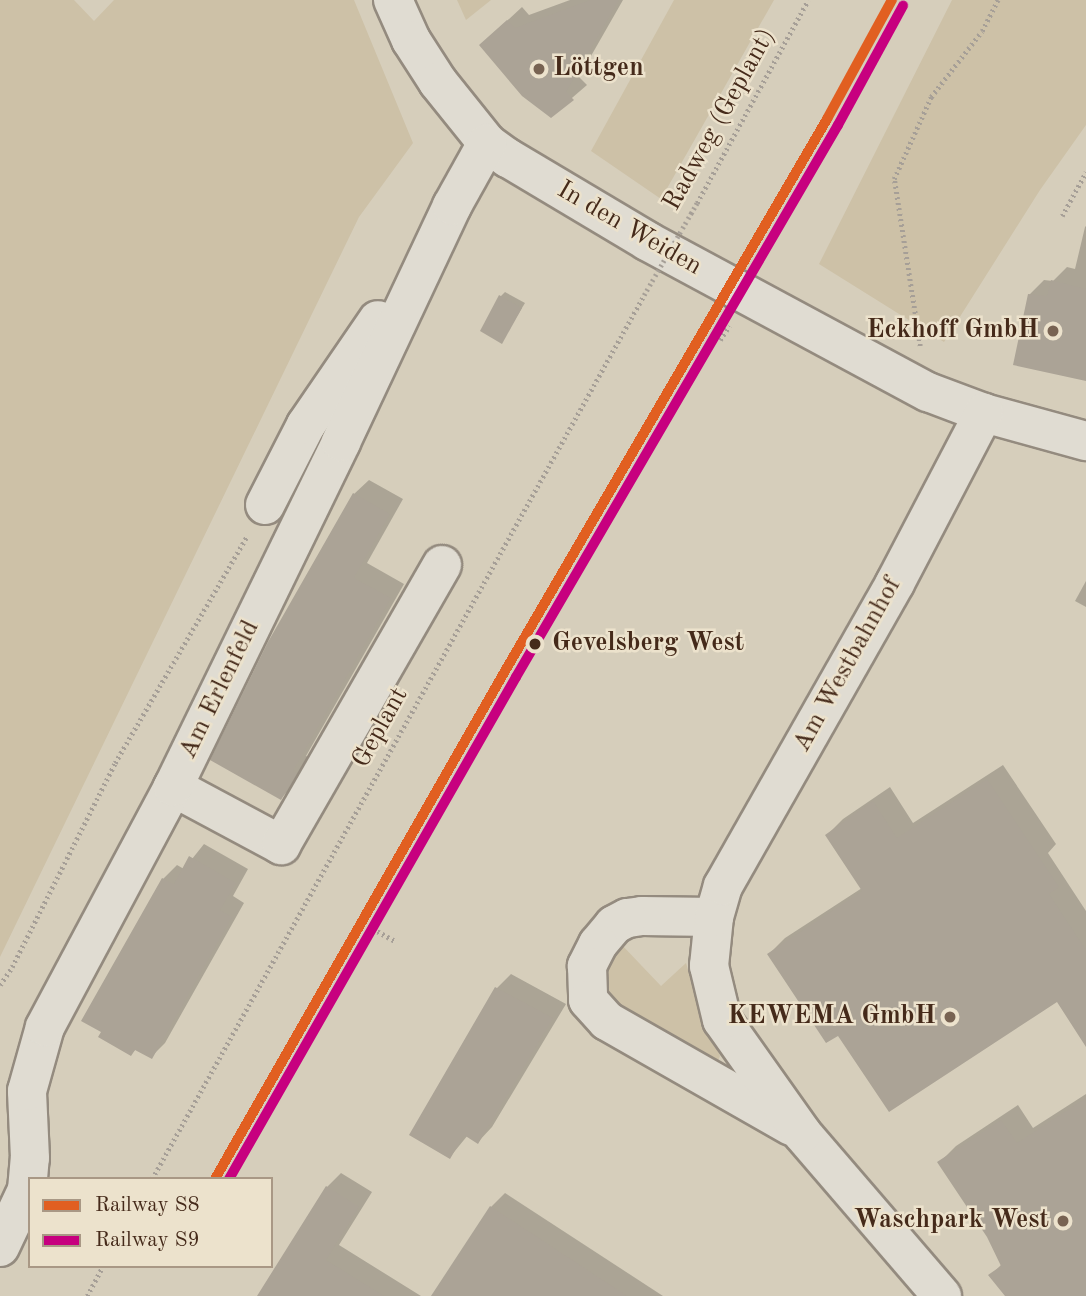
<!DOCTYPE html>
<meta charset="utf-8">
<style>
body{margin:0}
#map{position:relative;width:1086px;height:1296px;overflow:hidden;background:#d6cebb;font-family:"Old Standard TT",serif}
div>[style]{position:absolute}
.green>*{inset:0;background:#cdc1a7}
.shadow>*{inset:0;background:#0003}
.building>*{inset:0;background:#aba396}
.path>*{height:4.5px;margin-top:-2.25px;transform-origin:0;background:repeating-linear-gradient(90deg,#a69f97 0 2px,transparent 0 5.5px)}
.roads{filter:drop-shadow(2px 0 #948b7f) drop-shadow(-2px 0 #948b7f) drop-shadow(0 2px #948b7f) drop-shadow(0 -2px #948b7f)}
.minor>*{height:38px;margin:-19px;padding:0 19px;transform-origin:19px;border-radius:19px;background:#e0dcd2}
.path-bridge>*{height:4.5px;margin-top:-2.25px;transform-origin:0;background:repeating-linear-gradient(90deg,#a69f97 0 2px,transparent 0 5.5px)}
.rail-1>*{height:10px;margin:-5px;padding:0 5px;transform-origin:5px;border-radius:5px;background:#e15f21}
.rail-2>*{height:10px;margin:-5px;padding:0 5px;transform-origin:5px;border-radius:5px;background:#c7007f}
.dots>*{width:19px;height:19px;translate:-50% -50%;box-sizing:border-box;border:4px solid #ece2cc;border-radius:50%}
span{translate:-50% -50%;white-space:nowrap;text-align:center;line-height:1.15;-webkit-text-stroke:5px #ece2cc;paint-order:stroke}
.poi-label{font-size:26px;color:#452a1a;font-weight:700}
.left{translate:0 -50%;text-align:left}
.right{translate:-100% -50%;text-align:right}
.street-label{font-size:26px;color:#452a1a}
.stop-label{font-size:26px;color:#452a1a;font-weight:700}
.legend{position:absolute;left:28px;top:1177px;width:245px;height:91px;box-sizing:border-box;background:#ece2cc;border:2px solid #a99885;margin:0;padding:9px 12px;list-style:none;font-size:21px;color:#452a1a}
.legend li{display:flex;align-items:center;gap:14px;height:35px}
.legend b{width:35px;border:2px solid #a99885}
</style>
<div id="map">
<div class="green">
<div style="clip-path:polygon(0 0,74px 0,94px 21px,114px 0,354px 0,413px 143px,359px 217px,0 957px)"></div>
<div style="clip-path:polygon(457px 0,491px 0,466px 20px)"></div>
<div style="clip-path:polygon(674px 0,774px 0,661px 199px,591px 151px)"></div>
<div style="clip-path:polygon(952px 0,1086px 0,1086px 125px,1040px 190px,944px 342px,819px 264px)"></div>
<div style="clip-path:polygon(620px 943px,661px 986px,686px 963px,703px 1020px,720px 1056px,717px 1063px,620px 1011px,605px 993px,603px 963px)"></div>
</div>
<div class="shadow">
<div style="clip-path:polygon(570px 0,623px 0,579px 77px,587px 85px,551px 116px,496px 31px,522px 7px,529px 15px)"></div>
<div style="clip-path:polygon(1085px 227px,1086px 226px,1086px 379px,1029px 295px,1044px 280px,1053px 281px,1067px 267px,1075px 269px)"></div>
<div style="clip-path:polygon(505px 292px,525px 303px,502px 341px,501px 296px)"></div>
<div style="clip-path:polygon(369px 480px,403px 499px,367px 563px,404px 584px,306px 756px,310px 758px,295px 784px,281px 798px,354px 494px)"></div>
<div style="clip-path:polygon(1086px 581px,1086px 607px,1075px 601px)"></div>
<div style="clip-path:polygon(1003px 765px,1056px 844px,1048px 853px,1086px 911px,1086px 1029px,1058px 999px,838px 1033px,769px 954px,785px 938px,862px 888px,827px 835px,843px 819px,890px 787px,913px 823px)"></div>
<div style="clip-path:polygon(204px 844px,248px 869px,233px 896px,244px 903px,165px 1043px,151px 1057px,136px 1049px,131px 1054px,103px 1031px,84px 1020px,163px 879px,177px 865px,184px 869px)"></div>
<div style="clip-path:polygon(511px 974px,566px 1004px,492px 1127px,478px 1142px,468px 1135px,450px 1157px,412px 1135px,497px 988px)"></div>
<div style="clip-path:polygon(1086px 1094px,1086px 1296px,1007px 1296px,991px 1275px,1002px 1264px,989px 1236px,940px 1162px,956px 1146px,1018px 1105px,1033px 1128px)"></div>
<div style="clip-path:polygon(341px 1173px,372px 1192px,339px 1245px,421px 1296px,259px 1296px,327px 1187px)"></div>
<div style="clip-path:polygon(505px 1193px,663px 1296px,433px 1296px,491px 1207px)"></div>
</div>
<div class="building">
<div style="clip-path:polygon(590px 0,619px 0,566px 92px,574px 100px,551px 118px,522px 96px,479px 45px,507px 20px,515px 28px)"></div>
<div style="clip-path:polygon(1051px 280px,1086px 289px,1086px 381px,1013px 365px,1028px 294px,1047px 296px)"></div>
<div style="clip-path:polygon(499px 295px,522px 308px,502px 344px,480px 331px)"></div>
<div style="clip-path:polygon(353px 493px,390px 514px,354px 578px,391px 598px,293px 771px,297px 773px,281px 800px,210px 760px,268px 642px)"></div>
<div style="clip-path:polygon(987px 779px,1059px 887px,1049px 894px,1086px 950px,1086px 1047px,1057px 1002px,889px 1112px,838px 1036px,826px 1043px,767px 954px,862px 891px,825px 835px,873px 801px,897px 838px)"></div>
<div style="clip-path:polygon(189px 856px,236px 883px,220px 910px,232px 917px,152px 1059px,135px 1050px,131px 1056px,98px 1037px,101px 1032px,81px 1021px,162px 878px,174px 884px)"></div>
<div style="clip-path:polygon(495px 987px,553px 1018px,478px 1144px,464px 1135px,450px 1159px,409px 1135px)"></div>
<div style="clip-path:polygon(1086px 1098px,1086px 1296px,1005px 1296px,988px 1275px,1001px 1266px,987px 1237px,937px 1162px,1001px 1120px,1017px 1143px)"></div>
<div style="clip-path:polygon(326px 1186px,359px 1207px,326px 1260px,384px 1296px,257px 1296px)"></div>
<div style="clip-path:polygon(490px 1206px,627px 1296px,431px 1296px)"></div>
</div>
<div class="path">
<div style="left:697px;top:203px;width:231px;rotate:-61.3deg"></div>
<div style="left:1062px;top:216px;width:50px;rotate:-61.4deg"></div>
<div style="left:720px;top:340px;width:17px;rotate:-57deg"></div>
<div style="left:920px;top:346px;width:169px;rotate:-98.8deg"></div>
<div style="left:894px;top:179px;width:90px;rotate:-65.7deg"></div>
<div style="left:931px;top:97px;width:83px;rotate:-52.3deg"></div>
<div style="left:982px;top:31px;width:35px;rotate:-63deg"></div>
<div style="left:368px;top:926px;width:31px;rotate:29deg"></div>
<div style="left:0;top:985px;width:22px;rotate:-56deg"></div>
<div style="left:12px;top:967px;width:229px;rotate:-63.2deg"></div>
<div style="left:115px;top:763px;width:263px;rotate:-59.8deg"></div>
<div style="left:152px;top:1179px;width:1012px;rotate:-60.9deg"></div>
<div style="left:87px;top:1296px;width:34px;rotate:-62deg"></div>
</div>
<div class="roads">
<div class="minor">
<div style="left:393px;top:0;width:44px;rotate:65.8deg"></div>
<div style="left:411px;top:40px;width:50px;rotate:57.3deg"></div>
<div style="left:438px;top:82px;width:78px;rotate:51.2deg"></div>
<div style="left:487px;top:143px;width:26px;rotate:36deg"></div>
<div style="left:508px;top:158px;width:162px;rotate:30.8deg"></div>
<div style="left:647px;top:241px;width:319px;rotate:28.3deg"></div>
<div style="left:928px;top:392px;width:60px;rotate:20.6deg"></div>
<div style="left:984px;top:413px;width:106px;rotate:15.4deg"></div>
<div style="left:265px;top:505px;width:90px;rotate:-62.9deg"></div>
<div style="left:306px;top:425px;width:127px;rotate:-55.6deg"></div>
<div style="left:173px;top:787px;width:123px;rotate:28.2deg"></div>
<div style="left:281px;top:845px;width:323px;rotate:-60.1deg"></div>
<div style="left:714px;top:917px;width:72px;rotate:-179.2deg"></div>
<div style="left:642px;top:916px;width:15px;rotate:172deg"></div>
<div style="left:627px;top:918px;width:15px;rotate:152deg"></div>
<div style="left:614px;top:925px;width:25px;rotate:130deg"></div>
<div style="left:598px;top:944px;width:25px;rotate:117deg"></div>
<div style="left:587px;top:966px;width:34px;rotate:88deg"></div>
<div style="left:588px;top:1000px;width:28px;rotate:48deg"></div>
<div style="left:607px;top:1021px;width:212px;rotate:29.7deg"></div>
<div style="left:0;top:1247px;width:63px;rotate:-64.7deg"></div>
<div style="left:27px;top:1190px;width:32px;rotate:-85deg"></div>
<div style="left:30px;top:1158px;width:67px;rotate:-92.6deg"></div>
<div style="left:27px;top:1091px;width:66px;rotate:-74.3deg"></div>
<div style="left:45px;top:1027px;width:272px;rotate:-61.9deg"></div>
<div style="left:173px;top:787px;width:384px;rotate:-64deg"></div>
<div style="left:341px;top:442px;width:261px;rotate:-64.8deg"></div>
<div style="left:452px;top:206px;width:72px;rotate:-60.9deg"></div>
<div style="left:942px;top:1296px;width:215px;rotate:-130.7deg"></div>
<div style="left:802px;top:1133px;width:138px;rotate:-125.3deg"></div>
<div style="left:722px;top:1020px;width:56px;rotate:-103.5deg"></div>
<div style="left:709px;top:966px;width:49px;rotate:-84.2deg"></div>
<div style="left:714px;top:917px;width:32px;rotate:-74deg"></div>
<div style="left:723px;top:886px;width:348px;rotate:-60.4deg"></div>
<div style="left:895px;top:583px;width:192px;rotate:-62.4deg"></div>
</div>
</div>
<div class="path-bridge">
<div style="left:644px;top:295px;width:106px;rotate:-60.1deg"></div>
</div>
<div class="rail-1">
<div style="left:215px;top:1179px;width:585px;rotate:-60.28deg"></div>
<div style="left:505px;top:671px;width:639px;rotate:-59.74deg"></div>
<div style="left:827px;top:119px;width:136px;rotate:-61.4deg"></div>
</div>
<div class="rail-2">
<div style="left:229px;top:1179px;width:578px;rotate:-60.24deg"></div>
<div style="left:516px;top:677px;width:639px;rotate:-59.74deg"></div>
<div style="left:838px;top:125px;width:136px;rotate:-61.4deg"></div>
</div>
<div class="dots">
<div style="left:539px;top:69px;background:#786352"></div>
<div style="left:1053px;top:331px;background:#786352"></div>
<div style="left:535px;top:644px;background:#452a1a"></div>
<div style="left:950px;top:1017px;background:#786352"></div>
<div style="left:1063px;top:1221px;background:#786352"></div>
</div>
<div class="poi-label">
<span class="left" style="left:553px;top:69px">Löttgen</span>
<span class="right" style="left:1039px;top:331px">Eckhoff GmbH</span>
<span class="right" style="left:936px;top:1017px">KEWEMA GmbH</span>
<span class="right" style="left:1049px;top:1221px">Waschpark West</span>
</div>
<div class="street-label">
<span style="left:720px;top:120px;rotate:-61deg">Radweg (Geplant)</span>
<span style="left:629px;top:229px;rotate:30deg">In den Weiden</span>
<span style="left:848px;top:665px;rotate:-61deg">Am Westbahnhof</span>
<span style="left:220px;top:690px;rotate:-64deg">Am Erlenfeld</span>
<span style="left:381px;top:728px;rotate:-61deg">Geplant</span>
</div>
<div class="stop-label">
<span class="left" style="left:552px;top:644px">Gevelsberg West</span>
</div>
<ul class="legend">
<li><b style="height:9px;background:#e15f21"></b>Railway S8</li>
<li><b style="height:9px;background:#c7007f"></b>Railway S9</li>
</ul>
</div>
